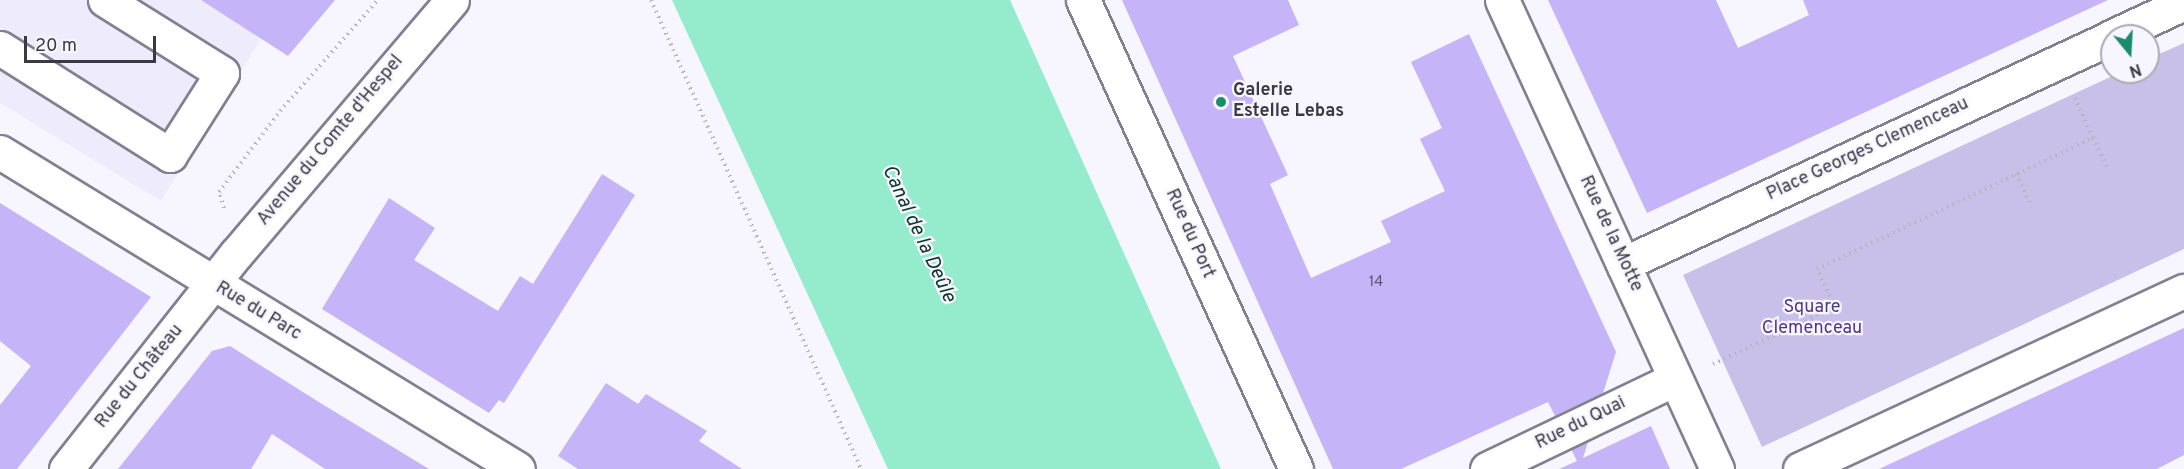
<!DOCTYPE html>
<meta charset="utf-8">
<style>
body{margin:0}
#map{position:relative;width:2184px;height:469px;overflow:hidden;background:#f7f5fe;font-family:Overpass,sans-serif}
div>[style]{position:absolute}
.built>*{inset:0;background:#eeebfc}
.green>*{inset:0;background:#c9c0ea}
.water>*{inset:0;background:#95eccc}
.building>*{inset:0;background:#c5b4f8}
.path>*{height:4px;margin-top:-2px;transform-origin:0;background:repeating-linear-gradient(90deg,#b7b5be 0 1.5px,transparent 0 6px)}
.roads{filter:drop-shadow(2px 0 #837f91) drop-shadow(-2px 0 #837f91) drop-shadow(0 2px #837f91) drop-shadow(0 -2px #837f91)}
.minor>*{height:33px;margin:-16.5px;padding:0 16.5px;transform-origin:16.5px;border-radius:16.5px;background:#fff}
.dots>*{width:16px;height:16px;translate:-50% -50%;box-sizing:border-box;border:3px solid #f7f5fe;border-radius:50%}
span{translate:-50% -50%;white-space:nowrap;text-align:center;line-height:1.15;-webkit-text-stroke:4.5px #f7f5fe;paint-order:stroke}
.number-label{font-size:15px;color:#5e5870}
.number-label span{-webkit-text-stroke-width:0}
.poi-label{font-size:18px;color:#3b3942;font-weight:700}
.left{translate:0 -50%;text-align:left}
.street-label{font-size:18px;color:#3b3942}
.park-label{font-size:18px;color:#513785}
.water-label{font-size:20px;color:#0d3529;font-style:italic}
.north{position:absolute;left:2100px;top:24px;width:60px;height:60px;box-sizing:border-box;background:#f7f5fe;border:2px solid #acaab3;border-radius:50%;rotate:162deg;font-size:16px;font-weight:700;line-height:24px;text-align:center;color:#3b3942}
.north::after{content:'';display:block;margin:auto;width:21px;height:27px;background:#1a8c6c;clip-path:polygon(50% 0,100% 100%,50% 72%,0 100%)}
.scale{position:absolute;left:24px;top:36px;width:132px;height:27px;box-sizing:border-box;border:3px solid #3b3942;border-top:0;padding-left:8px;font-size:18px;line-height:21px;white-space:nowrap;color:#3b3942;-webkit-text-stroke:4px #f7f5fe;paint-order:stroke}
</style>
<div id="map">
<div class="built">
<div style="clip-path:polygon(0 0,335px 0,261px 39px,161px 201px,0 103px)"></div>
</div>
<div class="green">
<div style="clip-path:polygon(2184px 43px,2184px 249px,1762px 447px,1683px 275px,2121px 72px,2148px 72px,2148px 59px)"></div>
</div>
<div class="water">
<div style="clip-path:polygon(672px 0,1010px 0,1221px 469px,888px 469px)"></div>
</div>
<div class="building">
<div style="clip-path:polygon(201px 0,335px 0,288px 56px)"></div>
<div style="clip-path:polygon(1122px 0,1288px 0,1299px 25px,1233px 56px,1288px 175px,1270px 184px,1311px 278px,1391px 242px,1381px 221px,1445px 191px,1420px 139px,1442px 128px,1411px 62px,1469px 34px,1616px 352px,1603px 393px,1555px 416px,1548px 402px,1401px 469px,1333px 469px)"></div>
<div style="clip-path:polygon(1548px 0,1716px 0,1738px 48px,1809px 15px,1803px 0,2108px 0,1647px 213px)"></div>
<div style="clip-path:polygon(602px 174px,635px 195px,504px 403px,499px 400px,489px 413px,322px 309px,389px 198px,435px 228px,414px 260px,498px 311px,520px 276px,533px 284px)"></div>
<div style="clip-path:polygon(0 203px,151px 297px,17px 469px,0 469px,0 405px,31px 366px,0 341px)"></div>
<div style="clip-path:polygon(2184px 328px,2184px 455px,2157px 469px,1879px 469px)"></div>
<div style="clip-path:polygon(230px 346px,322px 404px,429px 469px,325px 469px,272px 434px,251px 469px,118px 469px,212px 351px)"></div>
<div style="clip-path:polygon(606px 383px,638px 404px,646px 394px,707px 431px,699px 441px,742px 469px,578px 469px,558px 456px)"></div>
<div style="clip-path:polygon(1651px 426px,1670px 469px,1559px 469px,1577px 461px,1571px 449px,1588px 442px,1583px 458px)"></div>
</div>
<div class="path">
<div style="left:651px;top:0;width:514px;rotate:65.88deg"></div>
<div style="left:2075px;top:98px;width:44px;rotate:65.8deg"></div>
<div style="left:2016px;top:174px;width:32px;rotate:64deg"></div>
<div style="left:224px;top:208px;width:17px;rotate:-107deg"></div>
<div style="left:219px;top:192px;width:101px;rotate:-53deg"></div>
<div style="left:280px;top:111px;width:148px;rotate:-48.6deg"></div>
<div style="left:1713px;top:364px;width:135px;rotate:-25deg"></div>
<div style="left:1835px;top:307px;width:42px;rotate:-115.3deg"></div>
<div style="left:1817px;top:269px;width:306px;rotate:-25.4deg"></div>
<div style="left:2093px;top:138px;width:32px;rotate:64deg"></div>
</div>
<div class="roads">
<div class="minor">
<div style="left:1083px;top:0;width:515px;rotate:65.57deg"></div>
<div style="left:1502px;top:0;width:516px;rotate:65.37deg"></div>
<div style="left:2113px;top:36px;width:78px;rotate:-24.9deg"></div>
<div style="left:0;top:48px;width:201px;rotate:32.2deg"></div>
<div style="left:170px;top:155px;width:97px;rotate:-57.6deg"></div>
<div style="left:222px;top:73px;width:138px;rotate:-148deg"></div>
<div style="left:0;top:152px;width:607px;rotate:31.47deg"></div>
<div style="left:1623px;top:264px;width:539px;rotate:-24.9deg"></div>
<div style="left:66px;top:469px;width:274px;rotate:-51.7deg"></div>
<div style="left:236px;top:254px;width:333px;rotate:-49.6deg"></div>
<div style="left:1487px;top:469px;width:208px;rotate:-25.6deg"></div>
<div style="left:1800px;top:469px;width:423px;rotate:-24.9deg"></div>
</div>
</div>
<div class="dots">
<div style="left:1221px;top:102px;background:#1a8c6c"></div>
</div>
<div class="number-label">
<span style="left:1376px;top:283px">14</span>
</div>
<div class="poi-label">
<span class="left" style="left:1233px;top:102px">Galerie<br>Estelle Lebas</span>
</div>
<div class="street-label">
<span style="left:331px;top:141px;rotate:-50deg">Avenue du Comte d'Hespel</span>
<span style="left:1868px;top:150px;rotate:-25deg">Place Georges Clemenceau</span>
<span style="left:1189px;top:234px;rotate:66deg">Rue du Port</span>
<span style="left:1610px;top:234px;rotate:65deg">Rue de la Motte</span>
<span style="left:258px;top:312px;rotate:31deg">Rue du Parc</span>
<span style="left:140px;top:377px;rotate:-51deg">Rue du Château</span>
<span style="left:1581px;top:424px;rotate:-26deg">Rue du Quai</span>
</div>
<div class="park-label">
<span style="left:1812px;top:319px">Square<br>Clemenceau</span>
</div>
<div class="water-label">
<span style="left:918px;top:234px;rotate:65deg">Canal de la Deûle</span>
</div>
<div class="north">N</div>
<div class="scale">20 m</div>
</div>
